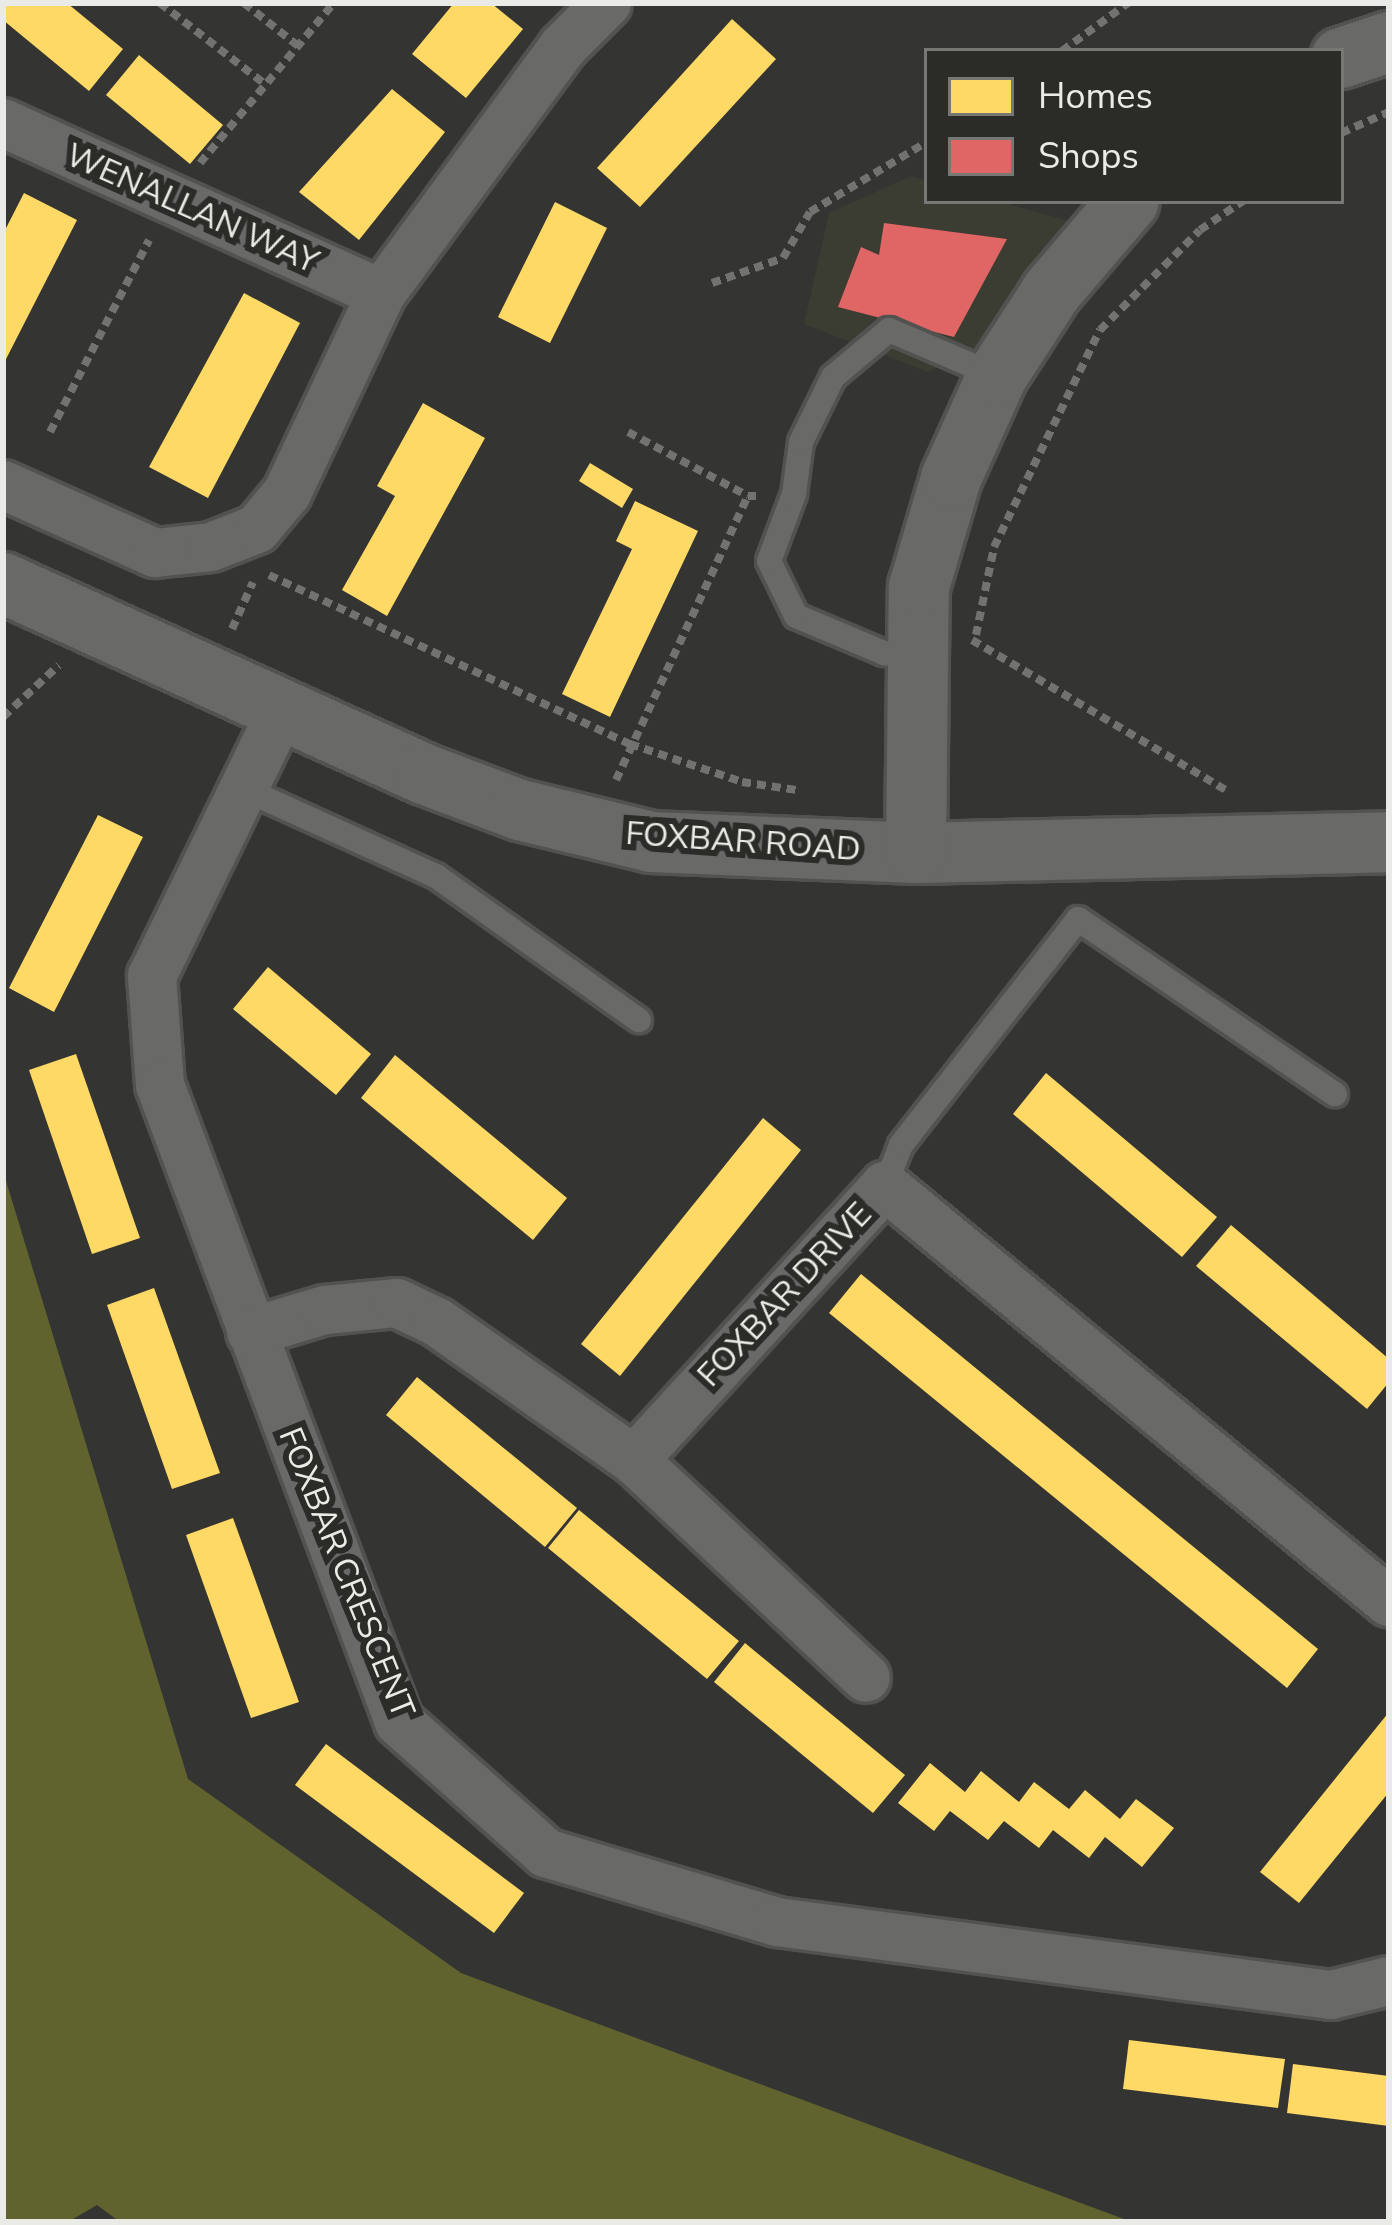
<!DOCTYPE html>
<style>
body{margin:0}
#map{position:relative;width:1392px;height:2225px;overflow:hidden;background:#343532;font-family:"Nunito Sans",sans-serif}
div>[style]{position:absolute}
.built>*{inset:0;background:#3b3c32}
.forest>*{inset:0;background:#61632f}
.homes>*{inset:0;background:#ffd966}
.shops>*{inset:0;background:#e06666}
.path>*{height:8px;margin-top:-4px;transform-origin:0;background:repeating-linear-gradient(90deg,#727270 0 9px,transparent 0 15px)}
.roads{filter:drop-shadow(3px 0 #525250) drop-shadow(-3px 0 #525250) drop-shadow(0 3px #525250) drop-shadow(0 -3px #525250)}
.service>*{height:24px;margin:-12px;padding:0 12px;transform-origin:12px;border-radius:12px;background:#696968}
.minor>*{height:48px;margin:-24px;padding:0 24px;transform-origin:24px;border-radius:24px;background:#696968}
.tertiary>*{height:60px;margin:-30px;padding:0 30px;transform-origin:30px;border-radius:30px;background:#696968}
span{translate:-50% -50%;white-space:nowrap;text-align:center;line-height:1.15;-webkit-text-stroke:12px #2b2c27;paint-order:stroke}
.street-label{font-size:33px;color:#eaeae7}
.frame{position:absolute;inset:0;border:6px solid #eaeae7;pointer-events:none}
.legend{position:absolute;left:924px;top:48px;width:420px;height:156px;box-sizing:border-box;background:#2b2c27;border:3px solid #777874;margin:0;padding:15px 21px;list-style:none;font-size:36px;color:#eaeae7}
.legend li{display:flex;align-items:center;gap:24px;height:60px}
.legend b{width:60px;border:3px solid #777874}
</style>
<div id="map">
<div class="built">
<div style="clip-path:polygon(911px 176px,927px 181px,927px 201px,998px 201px,1079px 224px,994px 341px,928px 372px,804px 324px,829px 213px)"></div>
</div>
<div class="forest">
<div style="clip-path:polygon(3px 1171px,188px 1779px,461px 1973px,1132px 2222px,120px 2222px,97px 2205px,68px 2222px,3px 2222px)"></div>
</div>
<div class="homes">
<div style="clip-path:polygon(3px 3px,67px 3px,123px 49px,89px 91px,3px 20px)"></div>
<div style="clip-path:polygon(454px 3px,491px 3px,523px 29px,466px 98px,412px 54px)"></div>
<div style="clip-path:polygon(732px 19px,776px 59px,640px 207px,597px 168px)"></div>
<div style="clip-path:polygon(139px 55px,223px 125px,190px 164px,106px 95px)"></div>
<div style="clip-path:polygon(392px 89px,445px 132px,359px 240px,299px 192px)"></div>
<div style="clip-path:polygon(24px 193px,77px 220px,3px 365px,3px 234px)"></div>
<div style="clip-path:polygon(555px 202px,607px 228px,550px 343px,498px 317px)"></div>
<div style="clip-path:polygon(244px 293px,300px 323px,208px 498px,149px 467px)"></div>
<div style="clip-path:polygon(423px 403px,485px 438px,387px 616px,342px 590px,395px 496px,377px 486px)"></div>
<div style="clip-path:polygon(590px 463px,633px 489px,622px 508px,579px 481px)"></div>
<div style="clip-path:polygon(635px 501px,698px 531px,610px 717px,562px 694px,632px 549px,616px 541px)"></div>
<div style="clip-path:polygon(98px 815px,143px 837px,54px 1012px,9px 988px)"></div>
<div style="clip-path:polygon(268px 967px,371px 1054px,336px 1095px,233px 1009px)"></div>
<div style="clip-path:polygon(76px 1054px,140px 1238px,92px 1254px,29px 1070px)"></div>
<div style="clip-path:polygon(395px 1055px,567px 1198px,533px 1240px,361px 1098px)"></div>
<div style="clip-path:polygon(1046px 1073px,1217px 1217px,1182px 1257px,1013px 1114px)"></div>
<div style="clip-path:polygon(763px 1118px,801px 1150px,620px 1376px,581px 1344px)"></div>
<div style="clip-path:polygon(1231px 1225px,1389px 1359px,1389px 1382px,1367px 1409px,1196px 1266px)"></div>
<div style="clip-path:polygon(861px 1274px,1318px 1649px,1287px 1688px,829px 1313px)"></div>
<div style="clip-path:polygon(154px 1288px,220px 1473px,172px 1489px,107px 1305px)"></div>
<div style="clip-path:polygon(417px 1377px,577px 1508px,545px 1547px,386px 1415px)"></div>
<div style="clip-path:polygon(579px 1510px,739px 1641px,707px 1679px,548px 1548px)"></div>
<div style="clip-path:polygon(233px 1518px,299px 1702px,251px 1718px,186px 1535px)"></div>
<div style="clip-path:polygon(745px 1643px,905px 1775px,873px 1813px,714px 1682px)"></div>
<div style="clip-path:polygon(1389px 1712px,1389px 1792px,1299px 1903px,1260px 1872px)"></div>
<div style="clip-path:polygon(326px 1744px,524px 1893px,494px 1933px,295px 1785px)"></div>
<div style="clip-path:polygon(930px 1763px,965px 1792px,981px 1771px,1019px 1802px,1034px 1782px,1069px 1809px,1085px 1790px,1120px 1819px,1136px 1799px,1174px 1828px,1142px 1867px,1105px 1837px,1089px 1858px,1053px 1830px,1039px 1848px,1004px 1821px,988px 1840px,950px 1811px,934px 1831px,898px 1803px)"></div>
<div style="clip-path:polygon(1129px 2040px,1285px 2059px,1278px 2108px,1123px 2089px)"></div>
<div style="clip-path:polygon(1293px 2064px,1389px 2076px,1389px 2126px,1287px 2113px)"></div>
</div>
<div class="shops">
<div style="clip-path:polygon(884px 223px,1007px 239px,954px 337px,838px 307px,861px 247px,879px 255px)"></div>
</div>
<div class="path">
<div style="left:160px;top:3px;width:134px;rotate:37.7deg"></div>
<div style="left:244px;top:3px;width:69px;rotate:38.5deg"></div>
<div style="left:1062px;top:51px;width:82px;rotate:-36deg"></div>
<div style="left:1341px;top:133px;width:52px;rotate:-23.6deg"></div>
<div style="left:200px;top:163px;width:209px;rotate:-50.1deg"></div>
<div style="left:712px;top:283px;width:75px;rotate:-19.4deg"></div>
<div style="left:783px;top:258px;width:53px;rotate:-59.6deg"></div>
<div style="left:810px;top:212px;width:136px;rotate:-30.9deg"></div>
<div style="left:50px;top:432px;width:216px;rotate:-62.7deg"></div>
<div style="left:628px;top:432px;width:136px;rotate:28.1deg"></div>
<div style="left:269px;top:575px;width:399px;rotate:25.1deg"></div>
<div style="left:630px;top:744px;width:118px;rotate:18.7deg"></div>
<div style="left:742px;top:782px;width:56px;rotate:8.3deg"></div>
<div style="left:232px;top:629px;width:51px;rotate:-65.9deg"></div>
<div style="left:976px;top:635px;width:90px;rotate:-78.4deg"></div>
<div style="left:994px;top:547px;width:242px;rotate:-64deg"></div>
<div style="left:1100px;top:330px;width:141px;rotate:-45deg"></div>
<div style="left:1200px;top:230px;width:52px;rotate:-34deg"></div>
<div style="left:972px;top:640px;width:296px;rotate:30.6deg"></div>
<div style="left:3px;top:717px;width:76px;rotate:-42.9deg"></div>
<div style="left:616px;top:780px;width:313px;rotate:-65.1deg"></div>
<div style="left:748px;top:496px;width:8px"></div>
</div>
<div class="roads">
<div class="service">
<div style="left:917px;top:655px;width:33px;rotate:-177deg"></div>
<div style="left:884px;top:653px;width:95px;rotate:-157.2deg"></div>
<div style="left:796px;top:616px;width:61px;rotate:-116.1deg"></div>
<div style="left:769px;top:561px;width:72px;rotate:-69.5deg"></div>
<div style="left:794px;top:494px;width:52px;rotate:-82.3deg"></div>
<div style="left:801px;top:442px;width:72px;rotate:-63.8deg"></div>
<div style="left:833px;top:377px;width:73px;rotate:-40deg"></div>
<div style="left:889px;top:330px;width:117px;rotate:23.1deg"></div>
<div style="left:244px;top:789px;width:211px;rotate:24.4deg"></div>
<div style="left:436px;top:876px;width:249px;rotate:35.4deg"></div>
<div style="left:885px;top:1186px;width:44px;rotate:-68.7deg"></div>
<div style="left:901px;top:1145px;width:287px;rotate:-51.9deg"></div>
<div style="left:1078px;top:919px;width:311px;rotate:34.3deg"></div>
</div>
<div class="minor">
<div style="left:3px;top:123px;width:415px;rotate:24.3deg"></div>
<div style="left:3px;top:485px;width:167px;rotate:24.1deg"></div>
<div style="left:155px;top:553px;width:56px;rotate:-6.1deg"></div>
<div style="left:211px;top:547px;width:49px;rotate:-21.4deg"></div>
<div style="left:257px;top:529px;width:47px;rotate:-50.2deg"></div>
<div style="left:287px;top:493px;width:220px;rotate:-64.7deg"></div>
<div style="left:381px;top:294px;width:307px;rotate:-53.6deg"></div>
<div style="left:563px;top:47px;width:62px;rotate:-45deg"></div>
<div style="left:281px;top:712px;width:294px;rotate:116deg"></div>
<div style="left:152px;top:976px;width:109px;rotate:85.8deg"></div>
<div style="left:160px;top:1085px;width:680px;rotate:69.43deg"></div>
<div style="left:399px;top:1722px;width:197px;rotate:41.7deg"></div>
<div style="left:546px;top:1853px;width:241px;rotate:16.6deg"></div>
<div style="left:777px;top:1922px;width:559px;rotate:7.51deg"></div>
<div style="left:1331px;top:1995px;width:60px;rotate:-13.6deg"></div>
<div style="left:251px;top:1332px;width:77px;rotate:-16.6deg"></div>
<div style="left:325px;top:1310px;width:72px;rotate:-5.6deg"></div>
<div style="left:397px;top:1303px;width:44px;rotate:25.4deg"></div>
<div style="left:437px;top:1322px;width:241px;rotate:35deg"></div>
<div style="left:634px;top:1460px;width:372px;rotate:-47.5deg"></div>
<div style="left:885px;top:1186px;width:654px;rotate:39.54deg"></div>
<div style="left:634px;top:1460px;width:318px;rotate:43.2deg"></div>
</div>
<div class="tertiary">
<div style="left:1341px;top:58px;width:51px;rotate:-18.4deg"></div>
<div style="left:3px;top:583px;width:462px;rotate:24.4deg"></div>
<div style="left:424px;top:774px;width:103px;rotate:20.6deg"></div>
<div style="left:520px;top:810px;width:135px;rotate:13.7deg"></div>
<div style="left:651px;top:842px;width:265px;rotate:2.4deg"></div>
<div style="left:916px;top:853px;width:473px;rotate:-1.3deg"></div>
<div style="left:916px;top:853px;width:266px;rotate:-89.4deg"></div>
<div style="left:919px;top:587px;width:114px;rotate:-73.6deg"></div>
<div style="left:951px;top:478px;width:112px;rotate:-65.7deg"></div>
<div style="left:997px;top:376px;width:101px;rotate:-57.1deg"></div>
<div style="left:1052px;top:291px;width:118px;rotate:-49.5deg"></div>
</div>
</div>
<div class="street-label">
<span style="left:192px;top:209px;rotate:24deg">WENALLAN WAY</span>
<span style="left:743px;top:842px;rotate:4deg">FOXBAR ROAD</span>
<span style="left:785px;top:1295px;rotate:-47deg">FOXBAR DRIVE</span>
<span style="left:346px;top:1573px;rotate:68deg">FOXBAR CRESCENT</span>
</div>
<div class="frame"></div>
<ul class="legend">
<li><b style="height:33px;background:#ffd966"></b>Homes</li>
<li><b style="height:33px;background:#e06666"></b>Shops</li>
</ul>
</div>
